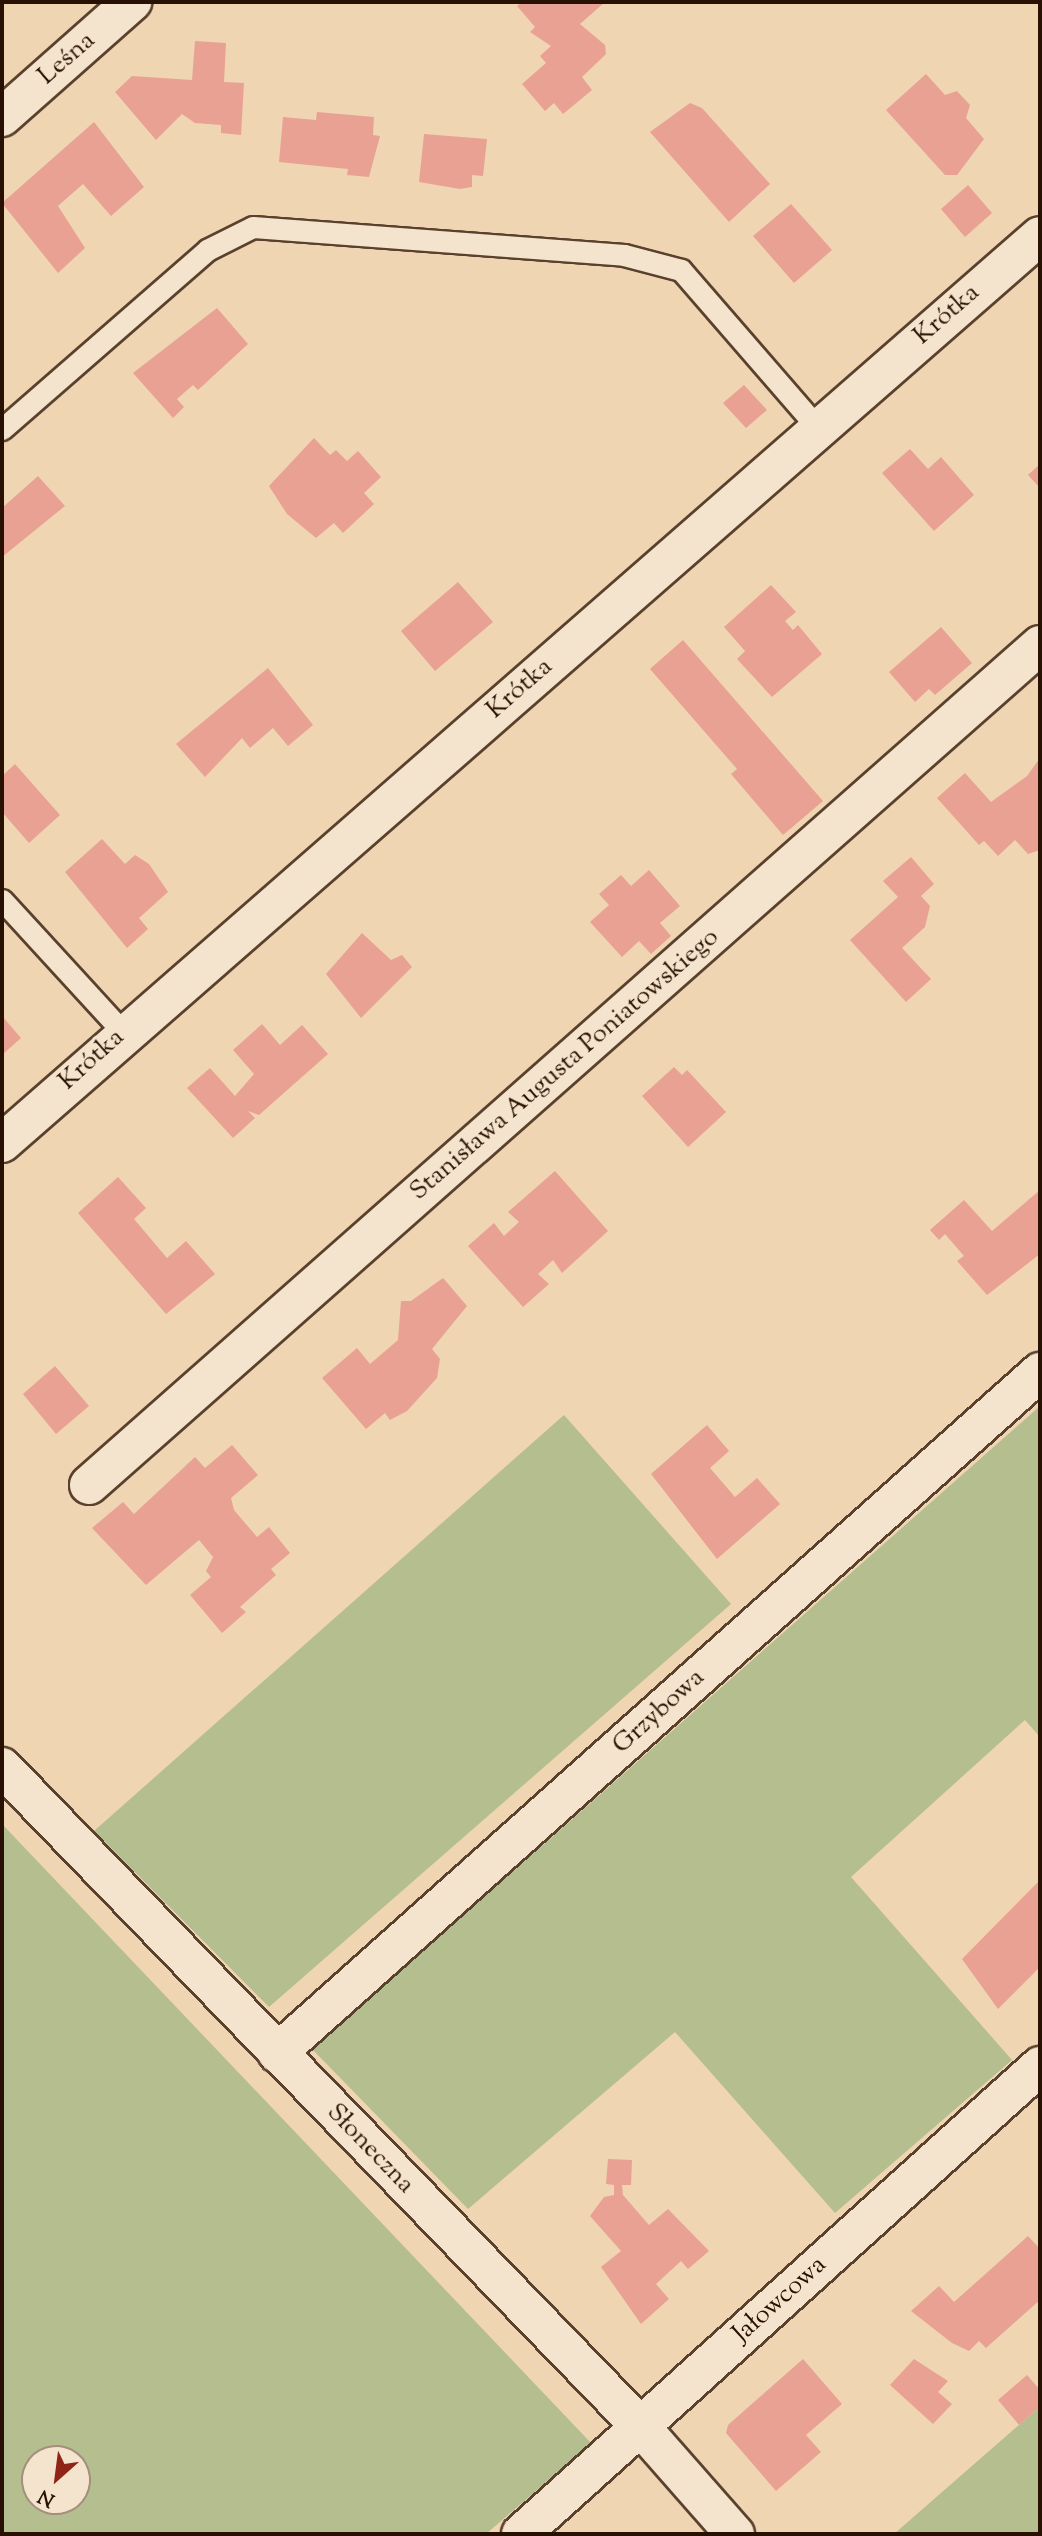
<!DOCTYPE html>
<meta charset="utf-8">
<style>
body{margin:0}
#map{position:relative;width:1042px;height:2536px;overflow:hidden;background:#efd5b2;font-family:"Sorts Mill Goudy",serif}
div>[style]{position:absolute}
.green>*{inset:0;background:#b5be8f}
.building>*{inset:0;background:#e9a194}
.roads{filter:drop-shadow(2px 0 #5a412e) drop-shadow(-2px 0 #5a412e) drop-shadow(0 2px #5a412e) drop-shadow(0 -2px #5a412e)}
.lane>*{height:21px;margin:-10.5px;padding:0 10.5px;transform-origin:10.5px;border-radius:10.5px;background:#f5e4cd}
.street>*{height:38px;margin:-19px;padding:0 19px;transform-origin:19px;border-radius:19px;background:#f5e4cd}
span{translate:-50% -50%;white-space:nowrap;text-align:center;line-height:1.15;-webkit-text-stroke:6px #f5e4cd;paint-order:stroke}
.street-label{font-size:26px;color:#281002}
.frame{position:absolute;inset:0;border:4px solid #281002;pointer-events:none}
.north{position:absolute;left:21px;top:2445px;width:70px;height:70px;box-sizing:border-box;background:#f5e4cd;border:2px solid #a38f7c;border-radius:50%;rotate:208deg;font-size:19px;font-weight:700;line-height:28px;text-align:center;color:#281002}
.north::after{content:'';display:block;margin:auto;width:24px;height:32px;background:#8f2418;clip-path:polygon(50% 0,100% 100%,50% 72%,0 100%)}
</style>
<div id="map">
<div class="green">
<div style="clip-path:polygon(1040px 1406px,1040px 1737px,1025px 1720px,851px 1877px,1012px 2060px,835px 2213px,675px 2032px,468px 2209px,312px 2049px)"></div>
<div style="clip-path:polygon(564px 1415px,731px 1604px,269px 2007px,94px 1831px)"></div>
<div style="clip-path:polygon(evenodd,2px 1824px,591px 2443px,486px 2534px,2px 2534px,2px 1824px,35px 2459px,77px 2459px,77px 2501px,35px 2501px,35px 2459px)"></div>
<div style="clip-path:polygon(1040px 2407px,1040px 2534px,894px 2534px,1019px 2425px)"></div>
</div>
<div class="building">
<div style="clip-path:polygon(522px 2px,605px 2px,580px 24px,605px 45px,606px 54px,582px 77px,592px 90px,563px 114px,554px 103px,545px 111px,522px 84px,546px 63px,540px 56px,551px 46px,530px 32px,535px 27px,517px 6px)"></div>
<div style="clip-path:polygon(195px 41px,226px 43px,224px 82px,244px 83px,241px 135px,221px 133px,221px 125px,195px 123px,182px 114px,156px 140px,115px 92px,132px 76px,192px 80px)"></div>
<div style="clip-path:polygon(926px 74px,945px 95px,957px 91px,970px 105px,966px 118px,984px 139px,957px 175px,945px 175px,886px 110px)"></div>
<div style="clip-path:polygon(690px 103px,702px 108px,770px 184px,729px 222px,650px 132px)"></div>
<div style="clip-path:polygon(317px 112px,374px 117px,373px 135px,380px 136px,369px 177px,347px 175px,348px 169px,279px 162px,283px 117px,316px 120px)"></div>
<div style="clip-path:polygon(94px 122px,144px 187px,111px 216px,83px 184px,58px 206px,85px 248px,58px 273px,2px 203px)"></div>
<div style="clip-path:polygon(424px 134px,487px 139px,483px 176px,472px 175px,472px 187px,460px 189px,419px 182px)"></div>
<div style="clip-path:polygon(968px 185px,992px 213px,965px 237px,941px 209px)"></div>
<div style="clip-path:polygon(791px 204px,832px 250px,794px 283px,753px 236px)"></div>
<div style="clip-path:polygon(217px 308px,248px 344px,198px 390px,193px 385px,177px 399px,184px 407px,173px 418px,133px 373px)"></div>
<div style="clip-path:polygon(744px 385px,767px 410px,746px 428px,723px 403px)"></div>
<div style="clip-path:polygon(314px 438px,330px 455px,336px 450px,347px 461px,358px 451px,381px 477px,364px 493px,374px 504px,343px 533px,334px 523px,316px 538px,287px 514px,269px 486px)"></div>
<div style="clip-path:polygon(910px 449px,928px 469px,941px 457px,974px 495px,934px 531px,882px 473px)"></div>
<div style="clip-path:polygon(1040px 464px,1040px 488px,1028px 475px)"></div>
<div style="clip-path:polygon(38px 476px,65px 506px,2px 557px,2px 508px)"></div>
<div style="clip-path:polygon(458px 582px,493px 622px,435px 671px,401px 631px)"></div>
<div style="clip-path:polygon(771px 585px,796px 612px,785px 621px,793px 630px,798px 625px,822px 654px,772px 697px,737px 659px,745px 651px,724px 627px)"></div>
<div style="clip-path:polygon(941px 627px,972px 663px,935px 695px,929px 689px,915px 702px,889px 672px)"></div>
<div style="clip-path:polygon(683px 640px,823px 801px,783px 835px,731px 774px,737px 769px,650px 669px)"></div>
<div style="clip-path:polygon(268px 668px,313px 725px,288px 746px,273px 728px,250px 748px,242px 738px,205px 777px,176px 744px)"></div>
<div style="clip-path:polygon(1040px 758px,1040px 850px,1028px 854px,1015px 840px,998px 856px,984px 841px,979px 845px,937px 798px,965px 773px,991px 802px,1027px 776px)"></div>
<div style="clip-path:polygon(15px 764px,60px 815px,29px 843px,2px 812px,2px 776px)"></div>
<div style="clip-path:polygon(102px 839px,125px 864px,135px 855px,149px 864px,168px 892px,139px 918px,148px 929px,127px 948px,65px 872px)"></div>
<div style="clip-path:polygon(911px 857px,934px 884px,921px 896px,930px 906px,925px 927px,902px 948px,931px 979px,906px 1002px,850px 940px,898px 897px,883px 881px)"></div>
<div style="clip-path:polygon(649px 870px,680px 906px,660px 923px,671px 936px,651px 954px,639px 941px,622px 957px,590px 922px,609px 905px,599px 894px,621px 875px,631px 886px)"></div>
<div style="clip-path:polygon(362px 933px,391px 960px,402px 955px,412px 967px,361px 1018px,326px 974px)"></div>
<div style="clip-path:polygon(2px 1016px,21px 1038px,2px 1055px)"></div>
<div style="clip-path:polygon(262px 1024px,280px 1045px,302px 1025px,328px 1054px,259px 1115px,248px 1111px,255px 1118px,233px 1138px,187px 1088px,210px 1068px,235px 1096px,254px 1074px,233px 1050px)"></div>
<div style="clip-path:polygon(674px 1067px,682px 1075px,687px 1070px,726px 1112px,688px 1147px,642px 1096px)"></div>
<div style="clip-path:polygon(555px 1171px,608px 1231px,562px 1273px,553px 1260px,538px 1274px,549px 1284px,523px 1307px,468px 1246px,494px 1223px,504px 1236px,519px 1222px,508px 1212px)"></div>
<div style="clip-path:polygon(118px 1177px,146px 1208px,134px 1219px,167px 1258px,186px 1241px,215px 1274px,166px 1314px,78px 1213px)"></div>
<div style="clip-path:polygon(1040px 1190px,1040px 1254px,987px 1295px,957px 1261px,964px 1256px,945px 1234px,939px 1240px,930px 1230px,964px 1200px,992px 1231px)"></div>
<div style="clip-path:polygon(443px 1278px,467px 1306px,432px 1349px,440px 1359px,437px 1378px,407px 1411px,390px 1420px,385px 1413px,366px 1429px,322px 1378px,357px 1348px,370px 1364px,398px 1340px,401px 1301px,411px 1301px)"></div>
<div style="clip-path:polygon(55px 1366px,89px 1406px,56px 1434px,23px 1394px)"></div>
<div style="clip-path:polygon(707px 1425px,729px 1451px,710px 1468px,735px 1497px,757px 1478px,780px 1504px,717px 1559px,651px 1474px)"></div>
<div style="clip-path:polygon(232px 1445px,258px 1475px,231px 1498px,234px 1510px,257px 1537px,269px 1527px,290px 1553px,271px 1569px,276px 1575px,240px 1607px,246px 1612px,222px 1633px,190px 1595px,211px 1577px,206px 1571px,213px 1557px,199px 1540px,146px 1585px,92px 1528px,123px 1502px,134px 1514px,195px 1457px,205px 1468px)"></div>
<div style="clip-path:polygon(1040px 1880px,1040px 1967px,998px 2009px,962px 1959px)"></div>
<div style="clip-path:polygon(608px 2159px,632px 2160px,631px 2185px,622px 2185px,623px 2195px,649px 2225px,668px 2209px,709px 2251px,688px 2269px,681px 2261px,656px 2284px,669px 2299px,641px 2324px,601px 2267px,621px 2251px,590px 2216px,604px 2197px,614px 2195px,614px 2185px,606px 2184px)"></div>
<div style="clip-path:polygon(1028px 2236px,1040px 2249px,1040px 2300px,986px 2348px,979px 2341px,969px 2351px,952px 2343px,911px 2311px,939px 2286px,954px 2302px)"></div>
<div style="clip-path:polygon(803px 2359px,842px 2404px,806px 2435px,821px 2452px,776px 2491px,726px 2433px,728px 2425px)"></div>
<div style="clip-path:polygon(914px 2359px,948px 2381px,938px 2392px,952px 2404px,933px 2424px,890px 2385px)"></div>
<div style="clip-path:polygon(1027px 2375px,1040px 2390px,1040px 2407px,1019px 2425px,998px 2400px)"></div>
</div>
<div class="roads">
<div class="lane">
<div style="left:2px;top:429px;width:272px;rotate:-41.1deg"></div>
<div style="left:207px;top:250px;width:51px;rotate:-26.6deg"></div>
<div style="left:253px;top:227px;width:372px;rotate:4.3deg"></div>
<div style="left:624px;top:255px;width:59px;rotate:14.7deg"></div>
<div style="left:681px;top:270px;width:208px;rotate:49.1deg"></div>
<div style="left:2px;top:900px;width:179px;rotate:47.5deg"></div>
</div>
<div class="street">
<div style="left:2px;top:117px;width:174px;rotate:-41.5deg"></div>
<div style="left:2px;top:1143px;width:1378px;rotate:-41.15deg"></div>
<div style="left:89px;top:1485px;width:1269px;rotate:-41.45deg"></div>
<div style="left:2px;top:1767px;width:917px;rotate:45.93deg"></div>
<div style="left:640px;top:2426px;width:144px;rotate:48.7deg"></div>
<div style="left:277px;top:2053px;width:1023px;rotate:-41.75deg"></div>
<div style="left:521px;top:2534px;width:699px;rotate:-42.04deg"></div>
</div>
</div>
<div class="street-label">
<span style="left:67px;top:59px;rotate:-41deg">Leśna</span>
<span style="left:947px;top:315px;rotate:-41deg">Krótka</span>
<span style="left:520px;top:689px;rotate:-41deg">Krótka</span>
<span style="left:92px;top:1060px;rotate:-42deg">Krótka</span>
<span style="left:565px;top:1065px;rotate:-41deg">Stanisława Augusta Poniatowskiego</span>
<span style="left:659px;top:1712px;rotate:-42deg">Grzybowa</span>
<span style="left:370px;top:2149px;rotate:46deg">Słoneczna</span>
<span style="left:780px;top:2300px;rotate:-42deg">Jałowcowa</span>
</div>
<div class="frame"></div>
<div class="north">N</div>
</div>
